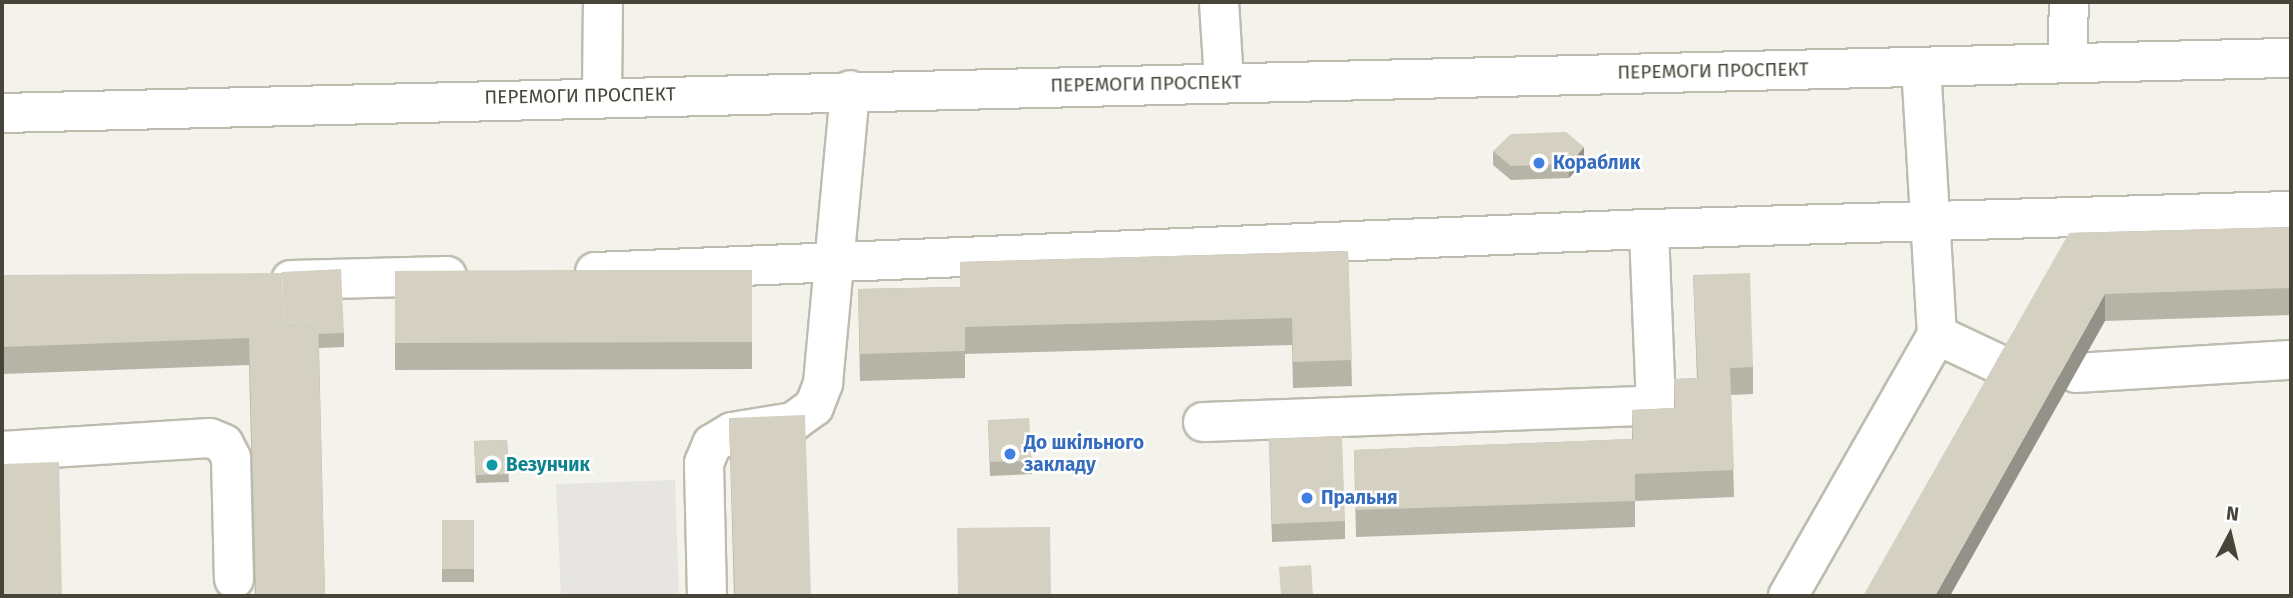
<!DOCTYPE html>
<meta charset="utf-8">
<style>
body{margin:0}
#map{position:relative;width:2293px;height:598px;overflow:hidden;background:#f4f3eb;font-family:"Fira Sans",sans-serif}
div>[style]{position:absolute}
.parking>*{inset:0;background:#e6e5e2}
.roads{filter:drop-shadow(2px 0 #bebcaf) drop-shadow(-2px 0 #bebcaf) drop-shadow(0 2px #bebcaf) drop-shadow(0 -2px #bebcaf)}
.minor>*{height:38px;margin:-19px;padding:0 19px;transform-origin:19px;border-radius:19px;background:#fff}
.wall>*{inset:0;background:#b6b4a7}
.shaded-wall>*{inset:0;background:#949288}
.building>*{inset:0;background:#d4d1c2}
.dots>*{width:19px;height:19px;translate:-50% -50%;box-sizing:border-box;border:4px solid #fff;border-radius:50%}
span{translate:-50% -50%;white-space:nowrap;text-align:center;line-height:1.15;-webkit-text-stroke:5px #fff;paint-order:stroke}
.street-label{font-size:19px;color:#47453a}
.shop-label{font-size:19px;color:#366cbe;font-weight:700}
.left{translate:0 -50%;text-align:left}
.culture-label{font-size:19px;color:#0d838f;font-weight:700}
.frame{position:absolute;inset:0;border:4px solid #47453a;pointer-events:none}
.north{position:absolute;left:2195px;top:500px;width:70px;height:70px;-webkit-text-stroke:5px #fff;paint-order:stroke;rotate:7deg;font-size:19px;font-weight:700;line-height:28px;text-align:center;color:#47453a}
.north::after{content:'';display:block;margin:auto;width:24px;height:32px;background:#47453a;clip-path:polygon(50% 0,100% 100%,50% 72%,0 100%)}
</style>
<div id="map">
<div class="parking">
<div style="clip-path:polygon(675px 480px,679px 596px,561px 596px,556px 484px)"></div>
</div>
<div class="roads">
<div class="minor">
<div style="left:1219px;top:2px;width:80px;rotate:86.4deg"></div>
<div style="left:2067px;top:63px;width:61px;rotate:-88.1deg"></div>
<div style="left:602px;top:95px;width:93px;rotate:-89.4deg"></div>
<div style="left:2px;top:113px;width:2290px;rotate:-1.38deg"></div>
<div style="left:595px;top:272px;width:1055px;rotate:-2.34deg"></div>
<div style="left:1649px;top:229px;width:642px;rotate:-1.61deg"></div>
<div style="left:291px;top:280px;width:156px;rotate:-1.5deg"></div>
<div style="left:1937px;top:335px;width:77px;rotate:25.2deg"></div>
<div style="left:2076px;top:373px;width:215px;rotate:-3.5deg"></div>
<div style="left:1203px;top:422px;width:453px;rotate:-2.1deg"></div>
<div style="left:1656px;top:405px;width:176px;rotate:-92.3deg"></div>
<div style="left:2px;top:451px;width:208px;rotate:-3.6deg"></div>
<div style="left:210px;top:438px;width:15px;rotate:23deg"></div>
<div style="left:224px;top:444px;width:16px;rotate:63deg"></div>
<div style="left:231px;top:458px;width:121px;rotate:88.6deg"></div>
<div style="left:707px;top:596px;width:133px;rotate:-91.3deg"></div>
<div style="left:704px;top:463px;width:21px;rotate:-67deg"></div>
<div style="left:712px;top:444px;width:23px;rotate:-31deg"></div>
<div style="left:732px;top:432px;width:62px;rotate:-9.3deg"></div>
<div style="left:793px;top:422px;width:26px;rotate:-36deg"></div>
<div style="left:814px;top:407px;width:26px;rotate:-69deg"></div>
<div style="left:823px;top:383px;width:294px;rotate:-84.7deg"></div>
<div style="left:1788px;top:596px;width:301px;rotate:-60.3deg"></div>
<div style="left:1937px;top:335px;width:268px;rotate:-93.4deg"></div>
</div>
</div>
<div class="wall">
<div style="clip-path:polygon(1493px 151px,1584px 161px,1569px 178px,1511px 180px,1493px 165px)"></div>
<div style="clip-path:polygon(2291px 227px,2291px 315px,2105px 321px,2069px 233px)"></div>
<div style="clip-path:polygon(1348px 251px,1352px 386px,1293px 388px,1292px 345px,965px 354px,965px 378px,860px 381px,858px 289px,960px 287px,960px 262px)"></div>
<div style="clip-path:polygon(752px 270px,752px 369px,395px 370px,395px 271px)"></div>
<div style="clip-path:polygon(2px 275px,344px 333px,344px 347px,319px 348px,325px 596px,255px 596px,249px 365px,2px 374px)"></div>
<div style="clip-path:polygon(1693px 275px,1753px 367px,1753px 394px,1731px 395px,1734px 497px,1635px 501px,1635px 527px,1356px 537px,1354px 450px,1632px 439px,1632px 410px,1674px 408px,1674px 379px,1697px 378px)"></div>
<div style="clip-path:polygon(729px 418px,811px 596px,734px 596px)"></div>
<div style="clip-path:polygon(988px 420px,1032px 461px,1032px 474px,990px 476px)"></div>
<div style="clip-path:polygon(1269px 439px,1345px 521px,1345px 539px,1272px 542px)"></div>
<div style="clip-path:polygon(507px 440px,509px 482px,476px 483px,474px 441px)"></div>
<div style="clip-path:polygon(442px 520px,474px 520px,474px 582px,442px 582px)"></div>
</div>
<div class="shaded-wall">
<div style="clip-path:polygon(1584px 147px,1584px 161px,1569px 178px,1569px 164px)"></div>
<div style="clip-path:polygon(2105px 294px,2105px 321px,1950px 596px,1935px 596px)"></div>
</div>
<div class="building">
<div style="clip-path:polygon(1566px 132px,1584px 147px,1569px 164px,1511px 166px,1493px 151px,1511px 134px)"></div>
<div style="clip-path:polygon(2291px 227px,2291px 288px,2105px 294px,1935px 596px,1863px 596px,2069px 233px)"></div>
<div style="clip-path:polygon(1348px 251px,1352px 360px,1293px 362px,1292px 318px,965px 327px,965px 351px,860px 354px,858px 289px,960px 287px,960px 262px)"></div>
<div style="clip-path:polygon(341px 269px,344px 333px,318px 334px,318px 321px,284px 323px,282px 273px,281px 272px)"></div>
<div style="clip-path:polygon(752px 270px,752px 342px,395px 343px,395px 271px)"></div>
<div style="clip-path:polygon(282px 273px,284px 323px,318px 321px,325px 596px,256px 596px,249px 338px,2px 347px,2px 275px)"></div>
<div style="clip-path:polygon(1750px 273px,1753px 367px,1730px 368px,1734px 470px,1635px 474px,1635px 501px,1356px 510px,1354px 450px,1633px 439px,1632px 410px,1675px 408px,1674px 379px,1698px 378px,1693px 275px)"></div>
<div style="clip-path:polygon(805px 415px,811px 596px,735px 596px,729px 418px)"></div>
<div style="clip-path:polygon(1029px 418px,1032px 461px,990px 462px,988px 420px)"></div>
<div style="clip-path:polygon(1342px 436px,1345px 521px,1272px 524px,1269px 439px)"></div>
<div style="clip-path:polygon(507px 440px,509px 474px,476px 475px,474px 441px)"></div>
<div style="clip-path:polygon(59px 462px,62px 596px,2px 596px,2px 464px)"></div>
<div style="clip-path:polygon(442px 520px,474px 520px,474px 569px,442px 569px)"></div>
<div style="clip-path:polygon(1050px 527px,1051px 596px,958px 596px,957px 528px)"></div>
<div style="clip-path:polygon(1311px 565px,1313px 596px,1281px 596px,1279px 567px)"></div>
</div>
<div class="dots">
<div style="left:1539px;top:163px;background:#3f7fe0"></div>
<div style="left:1010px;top:454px;background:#3f7fe0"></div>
<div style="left:492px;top:465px;background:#0f9aa8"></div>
<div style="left:1307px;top:498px;background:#3f7fe0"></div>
</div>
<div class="street-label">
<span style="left:1713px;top:71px;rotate:-1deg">ПЕРЕМОГИ ПРОСПЕКТ</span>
<span style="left:1146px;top:84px;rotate:-1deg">ПЕРЕМОГИ ПРОСПЕКТ</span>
<span style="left:580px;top:96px;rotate:-1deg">ПЕРЕМОГИ ПРОСПЕКТ</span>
</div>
<div class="shop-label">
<span class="left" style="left:1553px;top:163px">Кораблик</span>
<span class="left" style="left:1024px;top:454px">До шкільного<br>закладу</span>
<span class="left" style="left:1321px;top:498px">Пральня</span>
</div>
<div class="culture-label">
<span class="left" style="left:506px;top:465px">Везунчик</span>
</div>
<div class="frame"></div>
<div class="north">N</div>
</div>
